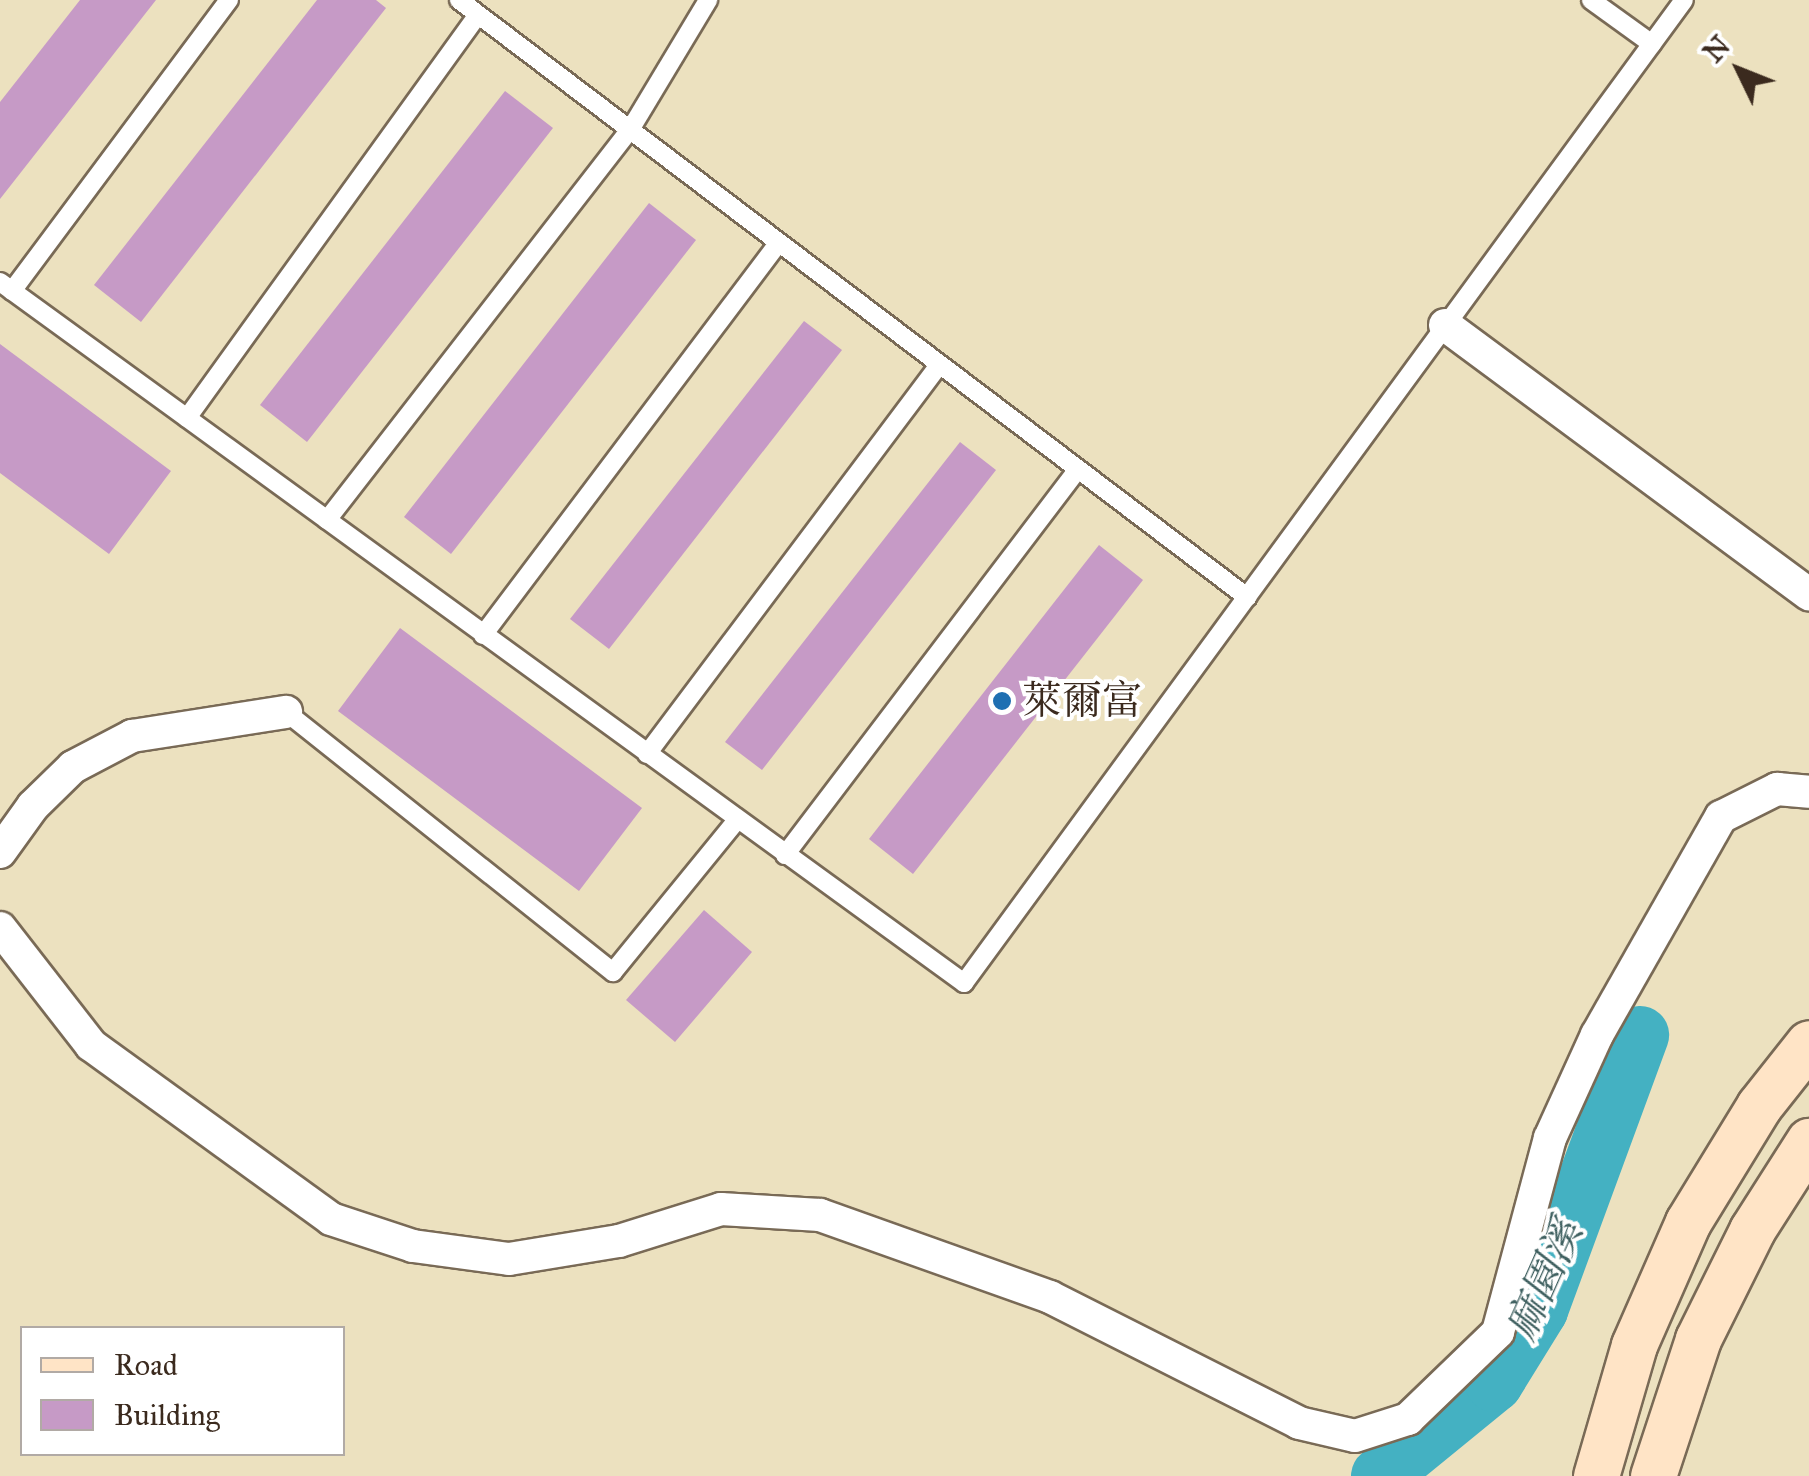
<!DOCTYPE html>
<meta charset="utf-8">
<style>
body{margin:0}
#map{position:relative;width:1809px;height:1476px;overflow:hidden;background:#ece1bf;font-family:"IM FELL Great Primer","Noto Serif TC",serif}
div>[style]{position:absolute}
.river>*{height:58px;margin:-29px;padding:0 29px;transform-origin:29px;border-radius:29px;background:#44b1c2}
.building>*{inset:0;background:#c69ac6}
.roads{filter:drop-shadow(2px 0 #796a56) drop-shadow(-2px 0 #796a56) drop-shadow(0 2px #796a56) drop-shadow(0 -2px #796a56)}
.lane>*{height:18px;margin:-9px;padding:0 9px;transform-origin:9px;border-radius:9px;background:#fff}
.street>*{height:32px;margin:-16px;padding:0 16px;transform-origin:16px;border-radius:16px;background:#fff}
.secondary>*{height:45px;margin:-22.5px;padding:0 22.5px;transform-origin:22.5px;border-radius:22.5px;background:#ffe4c6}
.dots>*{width:28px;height:28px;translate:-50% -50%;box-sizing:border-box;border:5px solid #fff;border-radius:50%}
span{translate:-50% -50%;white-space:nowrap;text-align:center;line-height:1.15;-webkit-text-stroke:8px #fff;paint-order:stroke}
.poi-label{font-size:40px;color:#3b2a1e}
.left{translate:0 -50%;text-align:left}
.water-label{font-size:42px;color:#3f6060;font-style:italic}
.legend{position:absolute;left:20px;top:1326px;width:325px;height:130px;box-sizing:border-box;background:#fff;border:2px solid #b1aaa5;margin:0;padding:12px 18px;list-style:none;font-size:30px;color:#3b2a1e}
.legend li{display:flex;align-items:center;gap:20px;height:50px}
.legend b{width:50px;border:2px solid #b1aaa5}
.north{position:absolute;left:1689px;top:20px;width:100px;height:100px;-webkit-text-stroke:8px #fff;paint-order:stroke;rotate:313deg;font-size:28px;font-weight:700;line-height:40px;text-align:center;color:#3b2a1e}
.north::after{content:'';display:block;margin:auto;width:35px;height:45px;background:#3b2a1e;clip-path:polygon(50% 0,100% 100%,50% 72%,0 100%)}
</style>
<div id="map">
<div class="river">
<div style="left:1380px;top:1476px;width:147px;rotate:-39.2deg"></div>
<div style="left:1494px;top:1383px;width:86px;rotate:-58.3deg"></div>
<div style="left:1539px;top:1310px;width:293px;rotate:-69.8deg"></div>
</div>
<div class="building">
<div style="clip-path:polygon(80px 0,156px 0,0 199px,0 102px)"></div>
<div style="clip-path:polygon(317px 0,376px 0,386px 8px,141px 322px,94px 285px)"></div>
<div style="clip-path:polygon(505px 91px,553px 128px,307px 442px,260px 405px)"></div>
<div style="clip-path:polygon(649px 203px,696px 240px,451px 554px,404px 517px)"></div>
<div style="clip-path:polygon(804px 321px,842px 350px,609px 649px,570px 619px)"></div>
<div style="clip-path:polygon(0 344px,171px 471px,109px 554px,0 473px)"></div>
<div style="clip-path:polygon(960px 442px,996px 470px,762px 770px,725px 742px)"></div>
<div style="clip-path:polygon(1099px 545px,1143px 580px,913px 874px,869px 839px)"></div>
<div style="clip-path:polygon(400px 628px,642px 808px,579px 891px,338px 711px)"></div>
<div style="clip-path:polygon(704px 910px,752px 952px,675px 1042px,626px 1000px)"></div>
</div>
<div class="roads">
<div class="lane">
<div style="left:459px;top:0;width:989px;rotate:37.15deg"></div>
<div style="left:1591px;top:0;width:75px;rotate:35.8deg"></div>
<div style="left:0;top:282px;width:1192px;rotate:36.02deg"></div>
<div style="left:964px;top:983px;width:1218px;rotate:-53.78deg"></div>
<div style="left:12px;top:291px;width:363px;rotate:-53.3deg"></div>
<div style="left:187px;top:418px;width:497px;rotate:-54.2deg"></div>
<div style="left:327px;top:520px;width:494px;rotate:-52.2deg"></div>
<div style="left:630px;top:130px;width:152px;rotate:-59deg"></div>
<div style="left:483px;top:635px;width:491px;rotate:-53deg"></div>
<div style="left:286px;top:712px;width:418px;rotate:38.5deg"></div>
<div style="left:613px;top:972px;width:196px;rotate:-50.8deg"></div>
<div style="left:647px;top:754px;width:485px;rotate:-53.1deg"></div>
<div style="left:785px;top:855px;width:482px;rotate:-52.8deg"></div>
</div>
<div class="street">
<div style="left:1445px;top:325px;width:453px;rotate:36.5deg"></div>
<div style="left:0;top:852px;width:57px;rotate:-54.3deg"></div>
<div style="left:33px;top:806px;width:56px;rotate:-44.3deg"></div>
<div style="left:73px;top:767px;width:67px;rotate:-27.7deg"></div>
<div style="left:132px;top:736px;width:156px;rotate:-8.9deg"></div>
<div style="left:0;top:928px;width:148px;rotate:52.1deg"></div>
<div style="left:91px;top:1045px;width:296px;rotate:35.9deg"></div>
<div style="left:331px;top:1219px;width:86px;rotate:18.2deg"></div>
<div style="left:413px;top:1246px;width:97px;rotate:7.7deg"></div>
<div style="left:509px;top:1259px;width:111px;rotate:-9.3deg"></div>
<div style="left:619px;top:1241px;width:107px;rotate:-17.4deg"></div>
<div style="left:721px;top:1209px;width:99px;rotate:3.5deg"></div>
<div style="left:820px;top:1215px;width:244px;rotate:19.6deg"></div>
<div style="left:1050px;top:1297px;width:279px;rotate:26.8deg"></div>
<div style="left:1299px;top:1423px;width:57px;rotate:13.1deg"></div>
<div style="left:1355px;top:1436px;width:56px;rotate:-17.8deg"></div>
<div style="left:1408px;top:1419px;width:125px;rotate:-44deg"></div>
<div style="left:1498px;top:1332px;width:201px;rotate:-75deg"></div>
<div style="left:1550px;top:1138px;width:113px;rotate:-65.5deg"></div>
<div style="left:1597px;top:1035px;width:251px;rotate:-60.4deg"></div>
<div style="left:1721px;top:817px;width:63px;rotate:-26.6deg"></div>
<div style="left:1777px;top:789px;width:32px;rotate:5deg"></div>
</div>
<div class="secondary">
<div style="left:1596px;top:1476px;width:136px;rotate:-73.8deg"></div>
<div style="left:1634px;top:1345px;width:134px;rotate:-66.3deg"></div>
<div style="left:1688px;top:1222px;width:136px;rotate:-58.5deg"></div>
<div style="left:1759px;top:1106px;width:80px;rotate:-51.6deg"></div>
<div style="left:1653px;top:1476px;width:144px;rotate:-71.8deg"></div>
<div style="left:1698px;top:1339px;width:122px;rotate:-63.6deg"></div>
<div style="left:1752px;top:1230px;width:106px;rotate:-57.4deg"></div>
</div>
</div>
<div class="dots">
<div style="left:1002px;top:701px;background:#1f6fb2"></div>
</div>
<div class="poi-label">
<span class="left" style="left:1022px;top:701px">萊爾富</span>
</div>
<div class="water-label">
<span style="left:1544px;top:1280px;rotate:-66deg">麻園溪</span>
</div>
<ul class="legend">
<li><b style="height:12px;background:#ffe4c6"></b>Road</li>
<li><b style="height:28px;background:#c69ac6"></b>Building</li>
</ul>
<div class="north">N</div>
</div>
